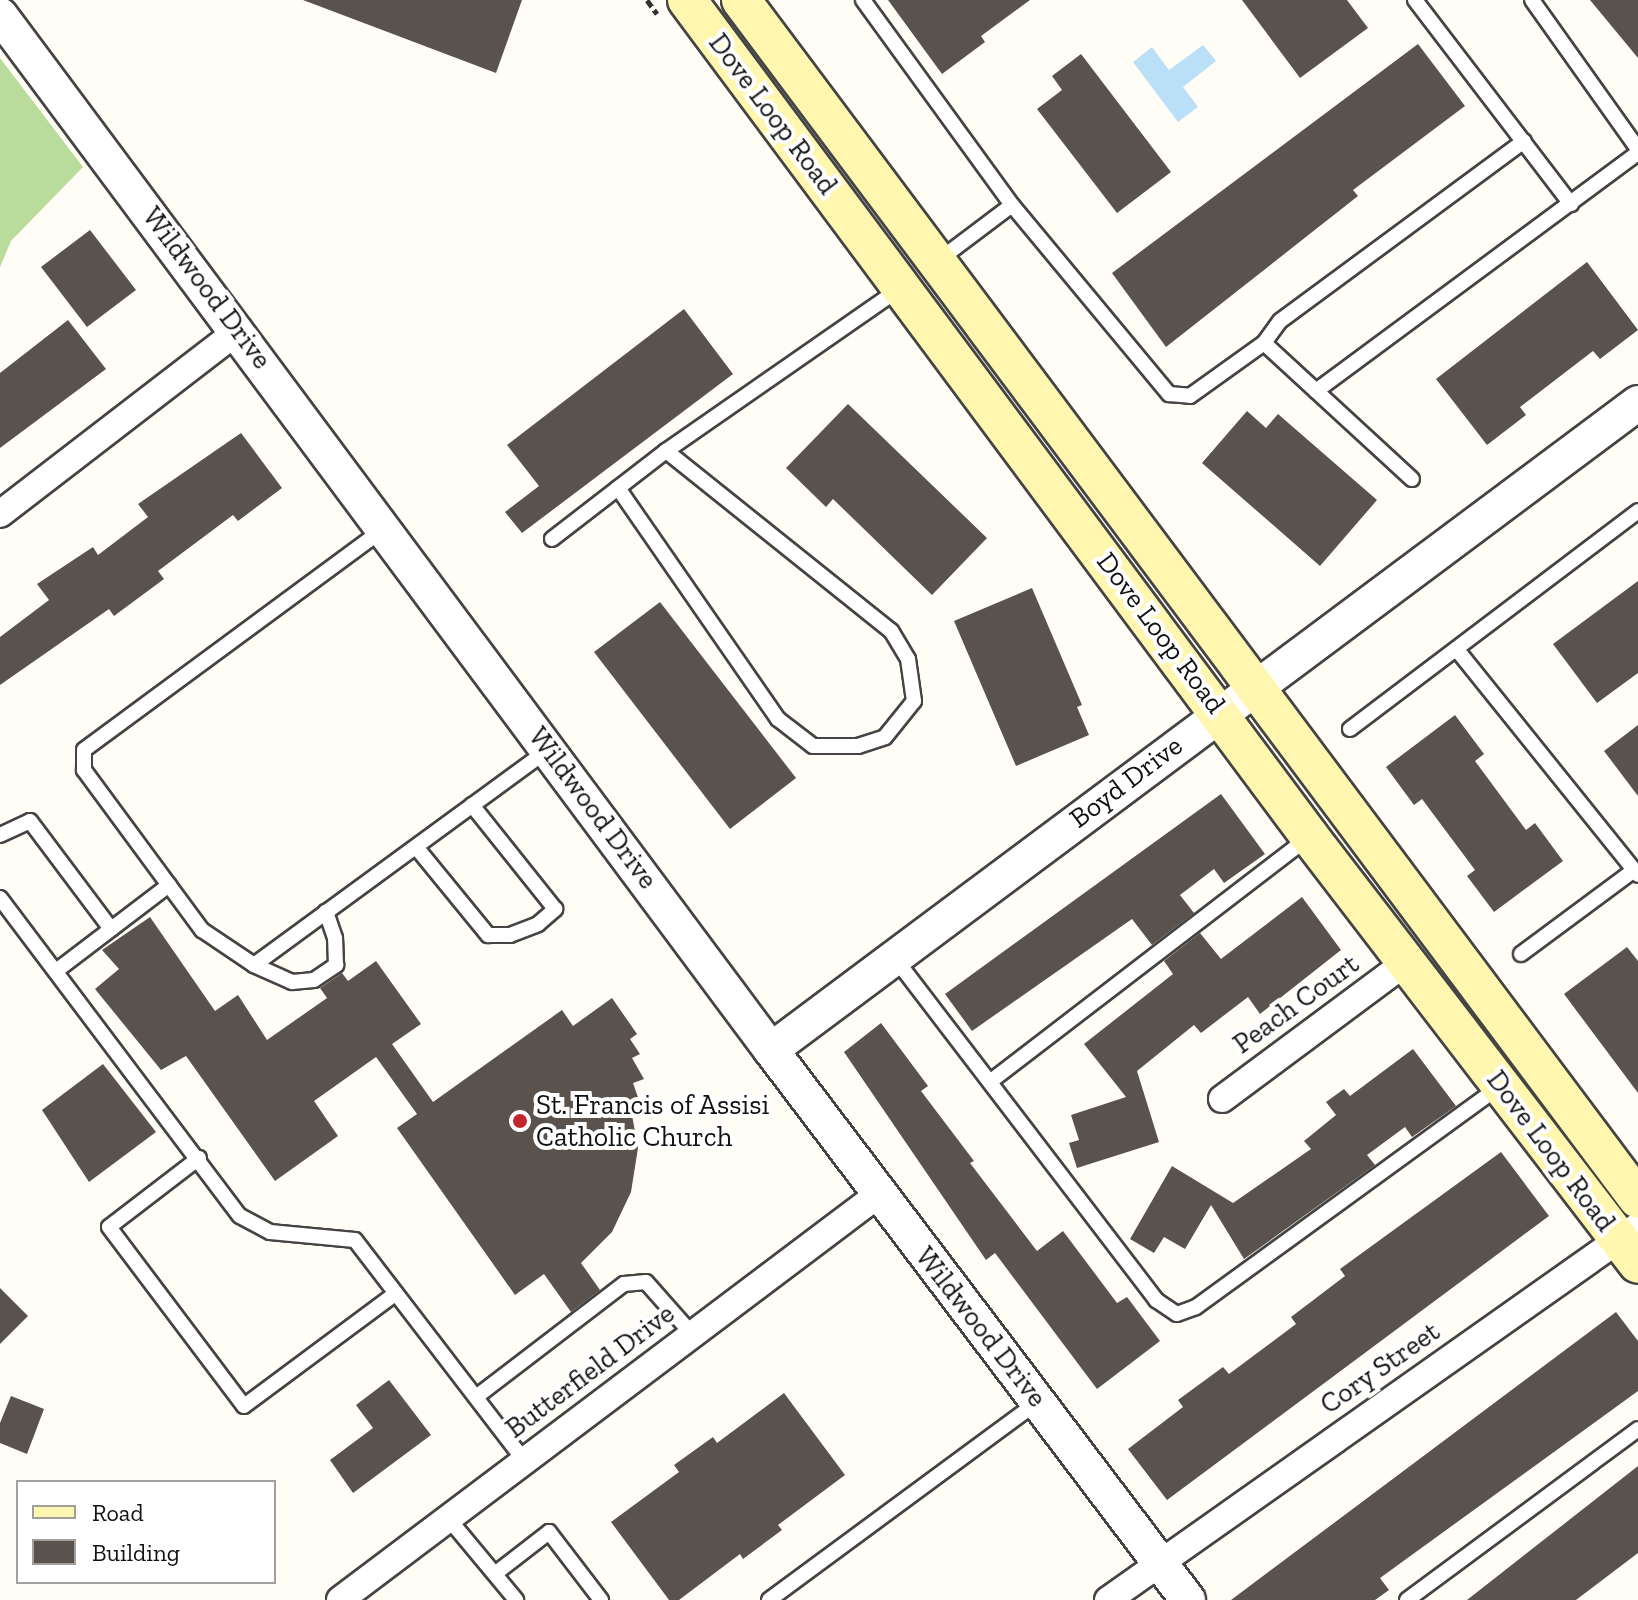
<!DOCTYPE html>
<style>
body{margin:0}
#map{position:relative;width:1638px;height:1600px;overflow:hidden;background:#fffdf5;font-family:"Zilla Slab",serif}
div>[style]{position:absolute}
.forest>*{inset:0;background:#b9dc9c}
.water>*{inset:0;background:#b9e0f7}
.building>*{inset:0;background:#5a524d}
.path>*{height:5px;margin-top:-2.5px;transform-origin:0;background:repeating-linear-gradient(90deg,#333 0 8px,transparent 0 12px)}
.roads{filter:drop-shadow(2px 0 #444) drop-shadow(-2px 0 #444) drop-shadow(0 2px #444) drop-shadow(0 -2px #444)}
.service>*{height:14px;margin:-7px;padding:0 7px;transform-origin:7px;border-radius:7px;background:#fff}
.minor>*{height:26px;margin:-13px;padding:0 13px;transform-origin:13px;border-radius:13px;background:#fff}
.tertiary>*{height:34px;margin:-17px;padding:0 17px;transform-origin:17px;border-radius:17px;background:#fff}
.secondary>*{height:38px;margin:-19px;padding:0 19px;transform-origin:19px;border-radius:19px;background:#fff6b0}
.dots>*{width:22px;height:22px;translate:-50% -50%;box-sizing:border-box;border:4px solid #fff;border-radius:50%}
span{translate:-50% -50%;white-space:nowrap;text-align:center;line-height:1.15;-webkit-text-stroke:8px #fff;paint-order:stroke}
.street-label{font-size:28px;color:#111}
.poi-label{font-size:28px;color:#111}
.left{translate:0 -50%;text-align:left}
.legend{position:absolute;left:16px;top:1480px;width:260px;height:104px;box-sizing:border-box;background:#fff;border:2px solid #a0a0a0;margin:0;padding:10px 14px;list-style:none;font-size:24px;color:#111}
.legend li{display:flex;align-items:center;gap:16px;height:40px}
.legend b{width:40px;border:2px solid #a0a0a0}
</style>
<div id="map">
<div class="forest">
<div style="clip-path:polygon(0 58px,83px 167px,11px 241px,0 267px)"></div>
</div>
<div class="water">
<div style="clip-path:polygon(1203px 45px,1216px 61px,1183px 87px,1198px 107px,1178px 122px,1133px 62px,1152px 47px,1169px 70px)"></div>
</div>
<div class="building">
<div style="clip-path:polygon(303px 0,522px 0,496px 73px)"></div>
<div style="clip-path:polygon(888px 0,1030px 0,981px 36px,985px 42px,942px 74px)"></div>
<div style="clip-path:polygon(1242px 0,1347px 0,1368px 28px,1300px 78px)"></div>
<div style="clip-path:polygon(1590px 0,1638px 0,1638px 58px)"></div>
<div style="clip-path:polygon(1418px 44px,1465px 106px,1353px 190px,1358px 196px,1166px 347px,1112px 273px)"></div>
<div style="clip-path:polygon(1081px 54px,1171px 172px,1117px 213px,1037px 109px,1062px 90px,1052px 76px)"></div>
<div style="clip-path:polygon(90px 230px,136px 290px,87px 327px,41px 267px)"></div>
<div style="clip-path:polygon(1587px 262px,1638px 330px,1600px 359px,1593px 351px,1520px 407px,1526px 415px,1487px 445px,1436px 379px)"></div>
<div style="clip-path:polygon(684px 309px,733px 374px,522px 533px,505px 512px,539px 486px,507px 445px)"></div>
<div style="clip-path:polygon(68px 320px,106px 369px,0 448px,0 373px)"></div>
<div style="clip-path:polygon(848px 404px,987px 538px,932px 595px,833px 499px,826px 507px,786px 468px)"></div>
<div style="clip-path:polygon(1247px 411px,1266px 428px,1278px 414px,1377px 500px,1320px 566px,1202px 463px)"></div>
<div style="clip-path:polygon(241px 433px,282px 488px,238px 521px,233px 515px,158px 571px,164px 579px,114px 616px,109px 609px,0 685px,0 637px,49px 600px,37px 584px,93px 547px,98px 555px,148px 517px,138px 504px)"></div>
<div style="clip-path:polygon(1638px 581px,1638px 673px,1597px 703px,1553px 644px)"></div>
<div style="clip-path:polygon(1032px 588px,1082px 705px,1077px 707px,1089px 735px,1016px 766px,954px 621px)"></div>
<div style="clip-path:polygon(660px 602px,796px 778px,730px 829px,594px 652px)"></div>
<div style="clip-path:polygon(1455px 715px,1484px 754px,1475px 761px,1526px 830px,1535px 823px,1563px 861px,1494px 912px,1467px 876px,1475px 870px,1422px 799px,1414px 805px,1386px 767px)"></div>
<div style="clip-path:polygon(1638px 725px,1638px 796px,1604px 751px)"></div>
<div style="clip-path:polygon(1221px 794px,1265px 854px,1224px 883px,1214px 869px,1180px 895px,1194px 913px,1152px 945px,1132px 919px,972px 1031px,945px 994px)"></div>
<div style="clip-path:polygon(1302px 897px,1341px 950px,1260px 1014px,1248px 997px,1201px 1033px,1194px 1025px,1137px 1071px,1159px 1142px,1077px 1168px,1069px 1143px,1079px 1140px,1071px 1115px,1126px 1097px,1084px 1044px,1173px 974px,1164px 961px,1200px 933px,1221px 959px)"></div>
<div style="clip-path:polygon(150px 917px,215px 1011px,238px 995px,267px 1040px,327px 998px,320px 988px,342px 973px,348px 981px,376px 961px,421px 1024px,392px 1044px,433px 1102px,562px 1010px,573px 1026px,612px 998px,637px 1034px,630px 1039px,640px 1054px,632px 1058px,644px 1079px,633px 1083px,640px 1103px,630px 1104px,638px 1148px,631px 1192px,612px 1232px,581px 1263px,600px 1290px,571px 1312px,544px 1274px,515px 1295px,397px 1128px,417px 1114px,376px 1057px,314px 1101px,338px 1136px,275px 1181px,186px 1056px,161px 1070px,95px 989px,119px 969px,102px 950px)"></div>
<div style="clip-path:polygon(1627px 947px,1638px 961px,1638px 1093px,1564px 994px)"></div>
<div style="clip-path:polygon(881px 1023px,928px 1086px,921px 1091px,974px 1161px,970px 1163px,1037px 1251px,1063px 1231px,1117px 1303px,1127px 1297px,1160px 1341px,1097px 1389px,995px 1253px,986px 1260px,844px 1052px)"></div>
<div style="clip-path:polygon(1413px 1049px,1456px 1106px,1412px 1137px,1405px 1127px,1367px 1155px,1375px 1165px,1244px 1259px,1211px 1205px,1185px 1249px,1164px 1237px,1154px 1253px,1130px 1239px,1172px 1166px,1233px 1203px,1311px 1149px,1304px 1141px,1336px 1115px,1326px 1102px,1344px 1089px,1350px 1096px)"></div>
<div style="clip-path:polygon(103px 1064px,156px 1132px,89px 1182px,42px 1110px)"></div>
<div style="clip-path:polygon(1501px 1152px,1549px 1216px,1167px 1500px,1128px 1449px,1183px 1407px,1178px 1400px,1223px 1367px,1229px 1374px,1296px 1324px,1291px 1317px,1345px 1276px,1340px 1269px)"></div>
<div style="clip-path:polygon(0 1288px,28px 1316px,0 1344px)"></div>
<div style="clip-path:polygon(1616px 1312px,1638px 1341px,1638px 1391px,1380px 1578px,1389px 1590px,1375px 1600px,1231px 1600px)"></div>
<div style="clip-path:polygon(389px 1380px,431px 1435px,353px 1493px,330px 1460px,373px 1428px,356px 1405px)"></div>
<div style="clip-path:polygon(784px 1393px,845px 1475px,778px 1525px,782px 1530px,743px 1559px,740px 1554px,679px 1600px,669px 1600px,611px 1522px,679px 1472px,674px 1465px,713px 1437px,717px 1443px)"></div>
<div style="clip-path:polygon(11px 1396px,44px 1409px,27px 1454px,0 1443px,0 1423px)"></div>
<div style="clip-path:polygon(1638px 1466px,1638px 1553px,1576px 1600px,1467px 1600px)"></div>
</div>
<div class="path">
<div style="left:647px;top:0;width:17px;rotate:54deg"></div>
</div>
<div class="roads">
<div class="service">
<div style="left:863px;top:0;width:253px;rotate:54deg"></div>
<div style="left:1012px;top:205px;width:246px;rotate:50.3deg"></div>
<div style="left:1169px;top:394px;width:21px;rotate:5deg"></div>
<div style="left:1190px;top:396px;width:91px;rotate:-35.6deg"></div>
<div style="left:1264px;top:343px;width:201px;rotate:42.6deg"></div>
<div style="left:1415px;top:0;width:257px;rotate:52.6deg"></div>
<div style="left:1532px;top:0;width:183px;rotate:54.6deg"></div>
<div style="left:939px;top:260px;width:91px;rotate:-37deg"></div>
<div style="left:1264px;top:343px;width:27px;rotate:-54deg"></div>
<div style="left:1280px;top:321px;width:303px;rotate:-36.4deg"></div>
<div style="left:1316px;top:391px;width:400px;rotate:-36.5deg"></div>
<div style="left:618px;top:488px;width:281px;rotate:55.3deg"></div>
<div style="left:778px;top:719px;width:44px;rotate:37.6deg"></div>
<div style="left:813px;top:746px;width:45px"></div>
<div style="left:858px;top:746px;width:28px;rotate:-18deg"></div>
<div style="left:885px;top:737px;width:46px;rotate:-51.1deg"></div>
<div style="left:914px;top:701px;width:42px;rotate:-98.1deg"></div>
<div style="left:908px;top:659px;width:33px;rotate:-121deg"></div>
<div style="left:891px;top:631px;width:288px;rotate:-141.3deg"></div>
<div style="left:385px;top:528px;width:374px;rotate:143.6deg"></div>
<div style="left:84px;top:750px;width:20px;rotate:90deg"></div>
<div style="left:84px;top:770px;width:199px;rotate:53.6deg"></div>
<div style="left:202px;top:930px;width:63px;rotate:33.9deg"></div>
<div style="left:254px;top:965px;width:366px;rotate:-36.2deg"></div>
<div style="left:552px;top:539px;width:144px;rotate:-37.7deg"></div>
<div style="left:666px;top:451px;width:284px;rotate:-34.8deg"></div>
<div style="left:1458px;top:651px;width:287px;rotate:51.2deg"></div>
<div style="left:1350px;top:729px;width:361px;rotate:-37.1deg"></div>
<div style="left:0;top:835px;width:33px;rotate:-25deg"></div>
<div style="left:30px;top:821px;width:135px;rotate:53.1deg"></div>
<div style="left:416px;top:847px;width:114px;rotate:50.7deg"></div>
<div style="left:488px;top:935px;width:22px"></div>
<div style="left:510px;top:935px;width:30px;rotate:-21deg"></div>
<div style="left:538px;top:924px;width:23px;rotate:-41deg"></div>
<div style="left:555px;top:909px;width:133px;rotate:-128.6deg"></div>
<div style="left:0;top:898px;width:398px;rotate:53deg"></div>
<div style="left:240px;top:1216px;width:34px;rotate:28deg"></div>
<div style="left:270px;top:1232px;width:85px;rotate:5.4deg"></div>
<div style="left:355px;top:1240px;width:277px;rotate:52.5deg"></div>
<div style="left:1521px;top:954px;width:141px;rotate:-36.6deg"></div>
<div style="left:894px;top:957px;width:432px;rotate:52.6deg"></div>
<div style="left:1156px;top:1300px;width:25px;rotate:34deg"></div>
<div style="left:1177px;top:1314px;width:20px;rotate:-20deg"></div>
<div style="left:1196px;top:1307px;width:377px;rotate:-36deg"></div>
<div style="left:254px;top:965px;width:42px;rotate:24.1deg"></div>
<div style="left:292px;top:982px;width:22px;rotate:-5deg"></div>
<div style="left:314px;top:980px;width:27px;rotate:-34deg"></div>
<div style="left:336px;top:965px;width:27px;rotate:-92deg"></div>
<div style="left:335px;top:938px;width:28px;rotate:-109deg"></div>
<div style="left:56px;top:971px;width:142px;rotate:-37.3deg"></div>
<div style="left:991px;top:1081px;width:399px;rotate:-37.5deg"></div>
<div style="left:199px;top:1158px;width:113px;rotate:142.5deg"></div>
<div style="left:109px;top:1227px;width:224px;rotate:53deg"></div>
<div style="left:244px;top:1406px;width:189px;rotate:-36.6deg"></div>
<div style="left:476px;top:1397px;width:186px;rotate:-37.4deg"></div>
<div style="left:624px;top:1284px;width:22px;rotate:-5deg"></div>
<div style="left:646px;top:1282px;width:69px;rotate:48.5deg"></div>
<div style="left:448px;top:1518px;width:107px;rotate:50.3deg"></div>
<div style="left:496px;top:1573px;width:67px;rotate:-37.7deg"></div>
<div style="left:549px;top:1532px;width:86px;rotate:52.6deg"></div>
<div style="left:769px;top:1600px;width:334px;rotate:-36.4deg"></div>
<div style="left:1407px;top:1600px;width:287px;rotate:-36.5deg"></div>
</div>
<div class="minor">
<div style="left:0;top:514px;width:302px;rotate:-37.6deg"></div>
<div style="left:1222px;top:1099px;width:232px;rotate:-36.6deg"></div>
<div style="left:340px;top:1600px;width:675px;rotate:-36.99deg"></div>
<div style="left:1108px;top:1600px;width:649px;rotate:-35.21deg"></div>
</div>
<div class="tertiary">
<div style="left:0;top:15px;width:1291px;rotate:53.32deg"></div>
<div style="left:771px;top:1050px;width:690px;rotate:52.83deg"></div>
<div style="left:771px;top:1050px;width:1082px;rotate:-36.73deg"></div>
</div>
<div class="secondary">
<div style="left:687px;top:0;width:1043px;rotate:53.34deg"></div>
<div style="left:1310px;top:837px;width:538px;rotate:52.47deg"></div>
<div style="left:741px;top:0;width:1497px;rotate:53.2deg"></div>
</div>
</div>
<div class="dots">
<div style="left:520px;top:1121px;background:#c4262e"></div>
</div>
<div class="street-label">
<span style="left:773px;top:114px;rotate:53deg">Dove Loop Road</span>
<span style="left:207px;top:288px;rotate:53deg">Wildwood Drive</span>
<span style="left:1161px;top:633px;rotate:53deg">Dove Loop Road</span>
<span style="left:1126px;top:782px;rotate:-37deg">Boyd Drive</span>
<span style="left:593px;top:808px;rotate:53deg">Wildwood Drive</span>
<span style="left:1296px;top:1004px;rotate:-36deg">Peach Court</span>
<span style="left:1551px;top:1151px;rotate:53deg">Dove Loop Road</span>
<span style="left:981px;top:1327px;rotate:52deg">Wildwood Drive</span>
<span style="left:1380px;top:1368px;rotate:-35deg">Cory Street</span>
<span style="left:590px;top:1371px;rotate:-37deg">Butterfield Drive</span>
</div>
<div class="poi-label">
<span class="left" style="left:536px;top:1121px">St. Francis of Assisi<br>Catholic Church</span>
</div>
<ul class="legend">
<li><b style="height:10px;background:#fff6b0"></b>Road</li>
<li><b style="height:22px;background:#5a524d"></b>Building</li>
</ul>
</div>
